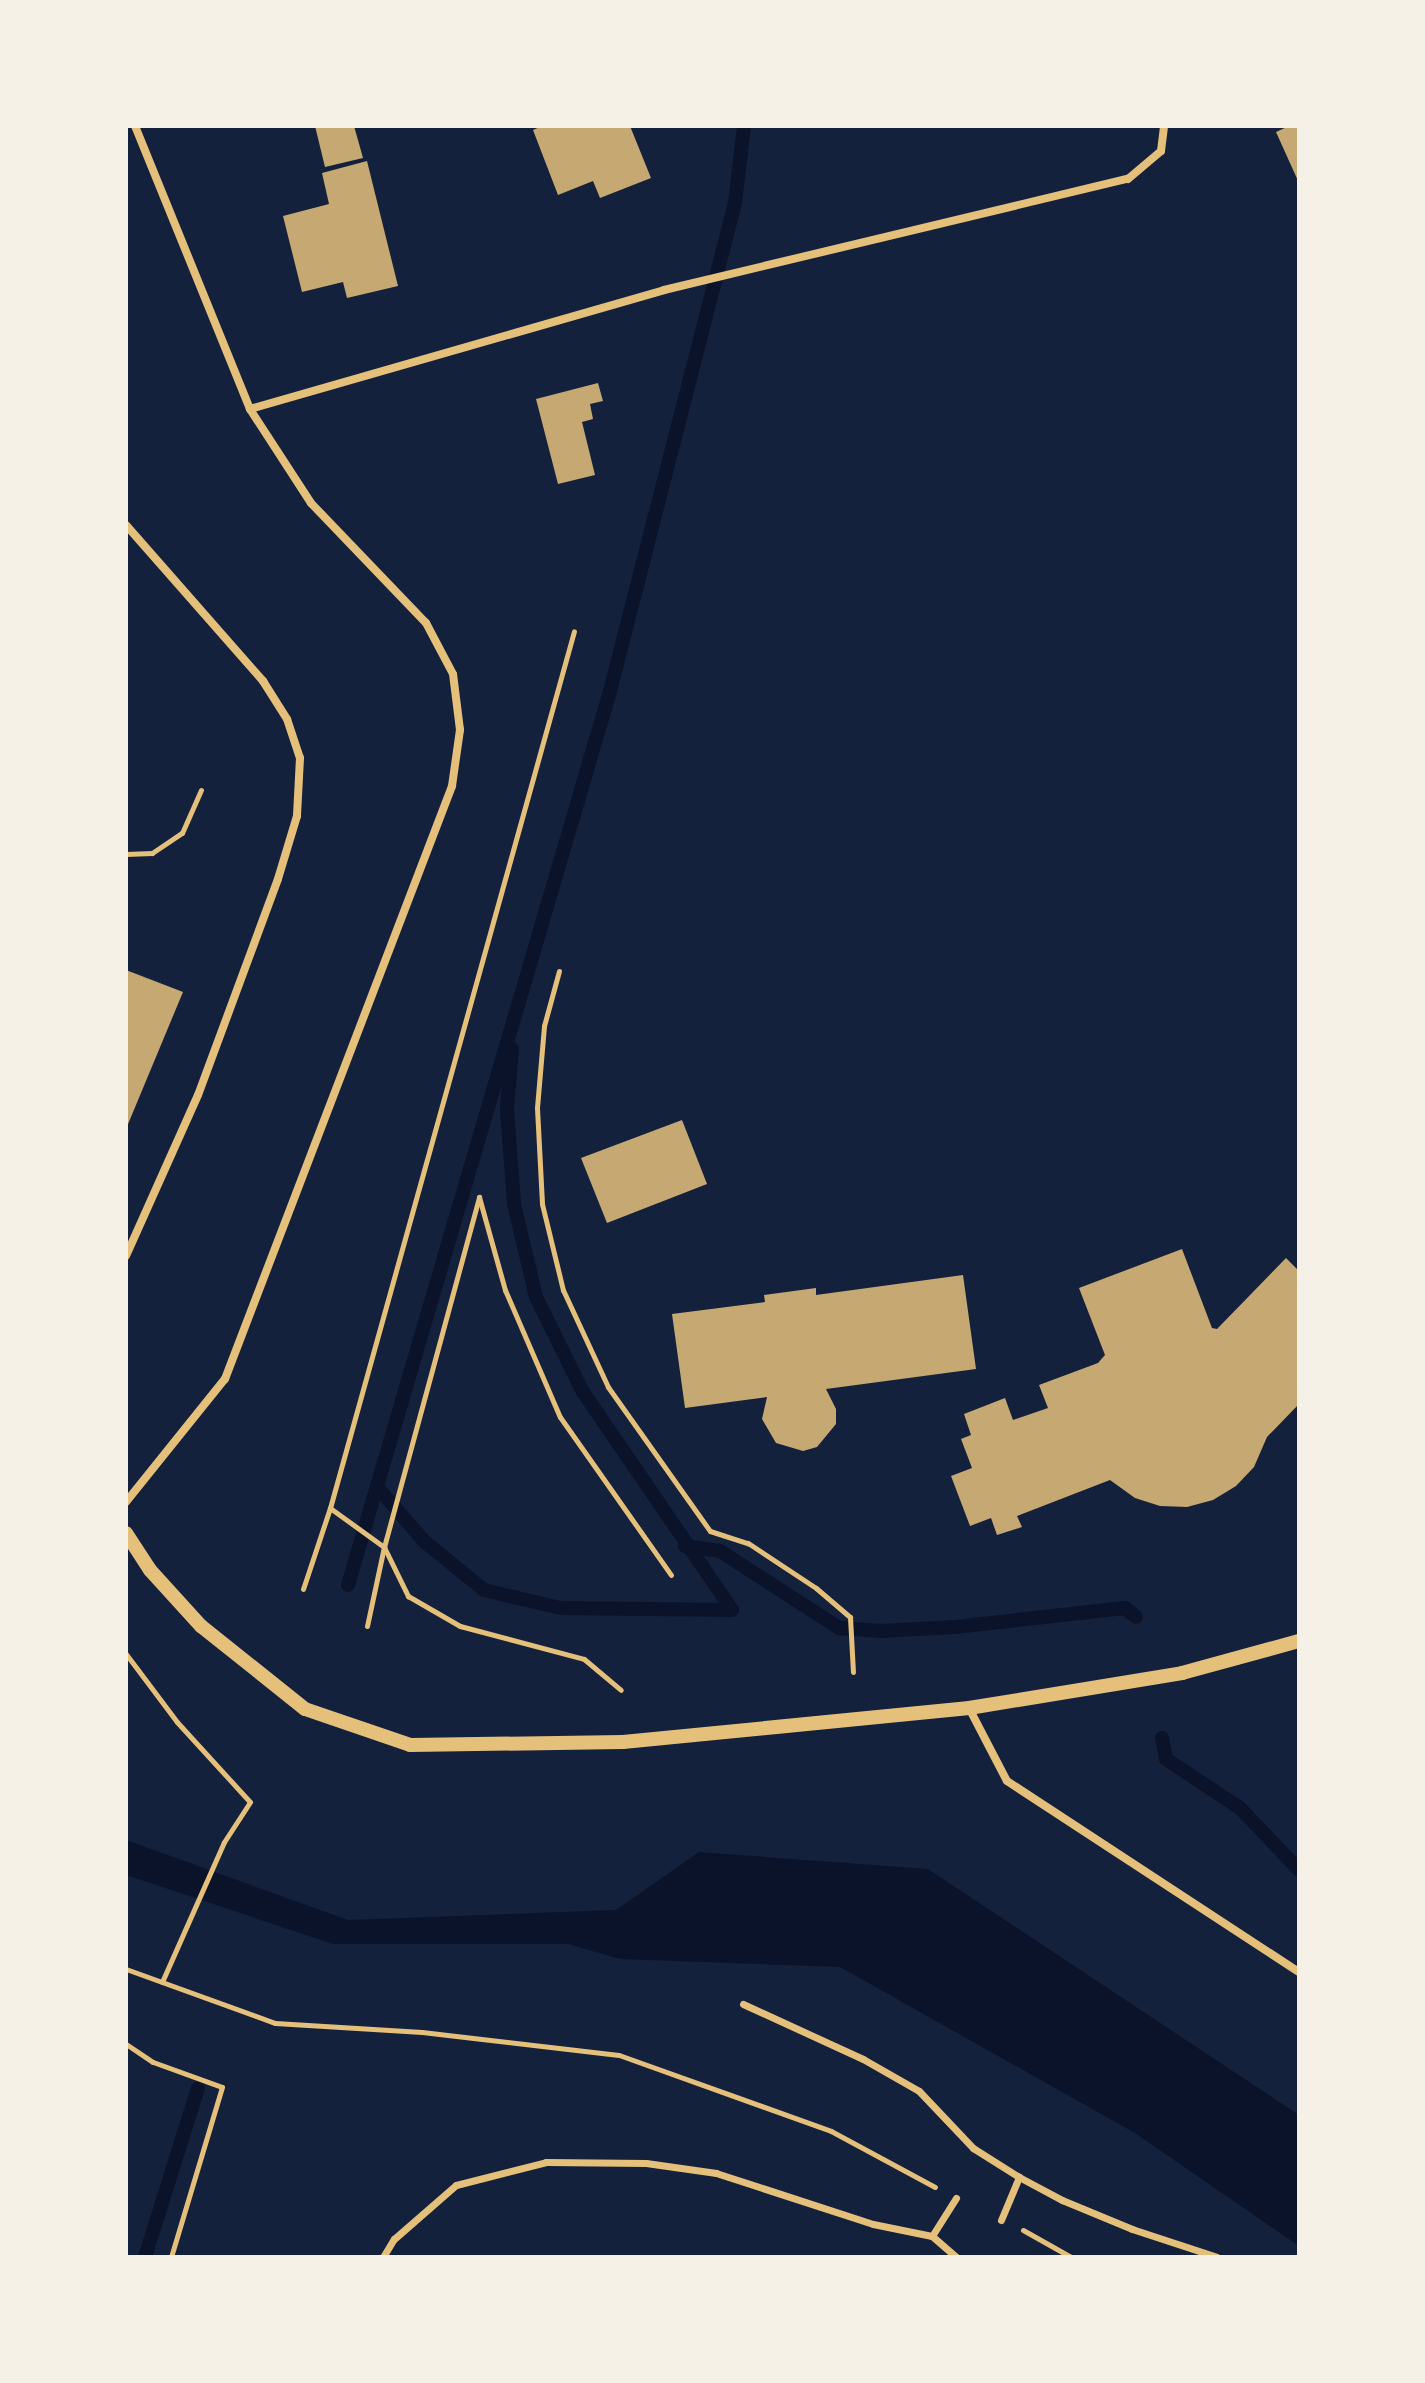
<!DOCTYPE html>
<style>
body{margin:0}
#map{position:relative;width:1425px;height:2383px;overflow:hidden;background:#14213d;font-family:Rubik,sans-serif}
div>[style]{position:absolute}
.water>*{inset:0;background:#0b132b}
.stream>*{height:14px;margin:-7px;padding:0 7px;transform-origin:7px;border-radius:7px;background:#0b132b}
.building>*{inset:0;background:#c6a872}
.path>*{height:5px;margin:-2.5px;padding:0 2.5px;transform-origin:2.5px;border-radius:2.5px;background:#e5c07b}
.pedestrian>*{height:7px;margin:-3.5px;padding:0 3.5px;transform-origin:3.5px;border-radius:3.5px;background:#e5c07b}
.minor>*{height:8px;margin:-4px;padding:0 4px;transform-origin:4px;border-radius:4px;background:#e5c07b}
.tertiary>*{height:14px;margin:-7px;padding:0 7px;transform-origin:7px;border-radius:7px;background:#e5c07b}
span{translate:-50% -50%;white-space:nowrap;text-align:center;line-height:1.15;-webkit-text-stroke:7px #f6f1e7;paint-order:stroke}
.frame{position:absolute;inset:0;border:128px solid #f6f1e7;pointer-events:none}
</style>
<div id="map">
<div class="water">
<div style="clip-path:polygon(126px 1840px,348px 1920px,616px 1910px,699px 1852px,928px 1869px,1299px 2115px,1299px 2246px,1135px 2133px,840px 1967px,620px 1959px,568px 1944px,333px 1944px,126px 1875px)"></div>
</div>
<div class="stream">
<div style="left:512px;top:1049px;width:61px;rotate:94.7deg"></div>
<div style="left:507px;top:1110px;width:94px;rotate:85.7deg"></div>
<div style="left:514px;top:1204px;width:96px;rotate:76.7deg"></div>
<div style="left:536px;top:1297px;width:106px;rotate:63.7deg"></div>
<div style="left:583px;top:1392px;width:264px;rotate:55.6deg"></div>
<div style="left:378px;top:1488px;width:72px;rotate:49deg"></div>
<div style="left:425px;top:1542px;width:76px;rotate:39.1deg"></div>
<div style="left:484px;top:1590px;width:78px;rotate:13.3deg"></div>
<div style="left:560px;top:1608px;width:172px;rotate:0.7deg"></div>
<div style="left:685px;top:1546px;width:35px;rotate:8deg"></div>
<div style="left:720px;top:1551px;width:142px;rotate:32.9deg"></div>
<div style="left:839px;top:1628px;width:42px;rotate:4.1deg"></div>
<div style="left:881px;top:1631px;width:74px;rotate:-3.1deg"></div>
<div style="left:955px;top:1627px;width:171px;rotate:-6.4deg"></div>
<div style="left:1125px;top:1608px;width:14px;rotate:39deg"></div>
<div style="left:348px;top:1585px;width:927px;rotate:-73.66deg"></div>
<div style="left:609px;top:695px;width:508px;rotate:-75.64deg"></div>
<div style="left:735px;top:203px;width:78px;rotate:-83.3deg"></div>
<div style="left:1162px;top:1738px;width:21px;rotate:79deg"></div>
<div style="left:1166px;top:1759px;width:89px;rotate:33.5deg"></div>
<div style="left:1240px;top:1808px;width:86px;rotate:46.4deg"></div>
<div style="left:145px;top:2257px;width:177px;rotate:-72.6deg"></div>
</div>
<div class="building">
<div style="clip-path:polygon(315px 126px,354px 126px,363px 158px,325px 167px)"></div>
<div style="clip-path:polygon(542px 126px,630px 126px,651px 178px,600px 198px,593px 181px,558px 195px,533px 130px)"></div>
<div style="clip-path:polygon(1289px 126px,1299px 126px,1299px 183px,1276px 132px)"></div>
<div style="clip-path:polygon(367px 161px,398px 286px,347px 298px,343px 282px,302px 292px,283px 216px,329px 204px,322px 173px)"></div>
<div style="clip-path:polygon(598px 383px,603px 401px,590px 404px,593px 419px,582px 422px,595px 475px,558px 484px,536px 399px)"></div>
<div style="clip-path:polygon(126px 970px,183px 992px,126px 1129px)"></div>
<div style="clip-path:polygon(682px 1120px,707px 1184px,607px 1223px,581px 1158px)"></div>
<div style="clip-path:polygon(1182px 1249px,1212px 1328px,1217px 1329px,1286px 1258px,1299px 1271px,1299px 1404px,1267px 1437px,1254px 1467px,1236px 1486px,1213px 1500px,1187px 1507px,1160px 1506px,1135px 1498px,1110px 1480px,1017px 1516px,1022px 1527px,997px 1535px,991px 1518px,970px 1526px,951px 1476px,972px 1468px,961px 1439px,971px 1435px,964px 1414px,1005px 1398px,1013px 1420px,1048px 1408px,1039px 1385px,1098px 1363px,1105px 1355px,1079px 1288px)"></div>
<div style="clip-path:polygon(963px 1275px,976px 1369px,826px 1389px,836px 1409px,836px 1424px,817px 1447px,803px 1451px,776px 1443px,762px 1419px,767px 1397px,685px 1408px,672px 1314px,765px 1302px,764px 1295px,816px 1288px,816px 1295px)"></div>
</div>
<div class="path">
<div style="left:126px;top:854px;width:26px;rotate:-2deg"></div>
<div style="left:152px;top:853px;width:36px;rotate:-34deg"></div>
<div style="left:182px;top:833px;width:47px;rotate:-66.2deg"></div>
<div style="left:559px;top:971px;width:57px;rotate:105.3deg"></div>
<div style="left:544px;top:1026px;width:82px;rotate:94.9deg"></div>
<div style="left:537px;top:1108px;width:96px;rotate:87deg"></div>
<div style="left:542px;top:1204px;width:89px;rotate:76.3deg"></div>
<div style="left:563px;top:1290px;width:107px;rotate:65.1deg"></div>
<div style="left:608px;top:1387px;width:176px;rotate:54.7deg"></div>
<div style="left:710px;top:1531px;width:40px;rotate:18deg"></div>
<div style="left:748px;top:1543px;width:82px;rotate:33.5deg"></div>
<div style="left:816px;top:1588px;width:45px;rotate:40.5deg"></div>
<div style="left:850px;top:1617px;width:55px;rotate:86.9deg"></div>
<div style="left:330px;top:1508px;width:67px;rotate:35.8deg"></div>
<div style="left:384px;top:1547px;width:55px;rotate:63.9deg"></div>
<div style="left:408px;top:1596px;width:60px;rotate:30deg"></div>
<div style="left:460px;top:1626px;width:128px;rotate:14.9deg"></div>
<div style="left:584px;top:1659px;width:48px;rotate:40deg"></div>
<div style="left:303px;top:1589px;width:85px;rotate:-71.6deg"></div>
<div style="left:330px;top:1508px;width:910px;rotate:-74.45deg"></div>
<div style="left:367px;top:1626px;width:81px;rotate:-77.9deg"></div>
<div style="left:384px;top:1547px;width:363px;rotate:-74.8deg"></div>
<div style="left:479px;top:1197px;width:97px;rotate:74.4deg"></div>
<div style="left:505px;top:1290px;width:138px;rotate:66.6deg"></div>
<div style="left:560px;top:1417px;width:193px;rotate:54.9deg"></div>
<div style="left:126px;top:1654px;width:85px;rotate:53.1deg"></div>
<div style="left:177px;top:1722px;width:108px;rotate:47.6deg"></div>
<div style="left:250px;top:1802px;width:48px;rotate:123deg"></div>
<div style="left:224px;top:1842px;width:153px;rotate:113.9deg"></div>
<div style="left:126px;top:1969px;width:158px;rotate:19.9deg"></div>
<div style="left:275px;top:2023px;width:147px;rotate:3.5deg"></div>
<div style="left:422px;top:2032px;width:198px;rotate:6.7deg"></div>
<div style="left:619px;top:2055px;width:225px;rotate:19.7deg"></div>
<div style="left:831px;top:2131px;width:118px;rotate:28.3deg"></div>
<div style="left:126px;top:2044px;width:32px;rotate:34deg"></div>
<div style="left:153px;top:2062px;width:73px;rotate:19.9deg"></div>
<div style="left:222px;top:2087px;width:177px;rotate:106.7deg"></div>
<div style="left:1023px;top:2230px;width:55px;rotate:29.4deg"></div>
</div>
<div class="pedestrian">
<div style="left:743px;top:2004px;width:132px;rotate:24.6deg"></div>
<div style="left:863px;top:2059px;width:64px;rotate:29.7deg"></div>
<div style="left:919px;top:2091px;width:79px;rotate:46.5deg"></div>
<div style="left:973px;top:2148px;width:54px;rotate:32.2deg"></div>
<div style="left:1019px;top:2177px;width:49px;rotate:28.1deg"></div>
<div style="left:1062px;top:2200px;width:76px;rotate:22.5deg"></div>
<div style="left:1132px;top:2229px;width:89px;rotate:18.2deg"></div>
<div style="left:1001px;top:2220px;width:47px;rotate:-67.3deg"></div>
<div style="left:932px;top:2236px;width:45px;rotate:-57.7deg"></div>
<div style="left:383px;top:2257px;width:21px;rotate:-59deg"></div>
<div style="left:394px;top:2239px;width:82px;rotate:-41.1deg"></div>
<div style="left:456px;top:2185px;width:93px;rotate:-14.3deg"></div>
<div style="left:546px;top:2162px;width:100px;rotate:0.6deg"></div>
<div style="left:646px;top:2163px;width:71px;rotate:8.1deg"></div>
<div style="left:716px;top:2173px;width:165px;rotate:18deg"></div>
<div style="left:873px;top:2224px;width:60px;rotate:11.5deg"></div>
<div style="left:932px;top:2236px;width:32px;rotate:41deg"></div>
</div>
<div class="minor">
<div style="left:250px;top:409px;width:431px;rotate:-16deg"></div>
<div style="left:664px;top:290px;width:477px;rotate:-13.5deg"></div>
<div style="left:1128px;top:179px;width:43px;rotate:-40.3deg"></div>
<div style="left:1161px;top:151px;width:25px;rotate:-83deg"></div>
<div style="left:126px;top:525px;width:208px;rotate:48.7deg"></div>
<div style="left:263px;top:681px;width:45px;rotate:57.7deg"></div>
<div style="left:287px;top:719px;width:41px;rotate:71.6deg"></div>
<div style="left:300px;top:758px;width:58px;rotate:93deg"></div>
<div style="left:297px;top:816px;width:66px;rotate:106.8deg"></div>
<div style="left:278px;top:879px;width:230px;rotate:110.3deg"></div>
<div style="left:198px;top:1095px;width:176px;rotate:114.1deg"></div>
<div style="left:126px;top:1502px;width:158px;rotate:-51.2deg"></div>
<div style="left:225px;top:1379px;width:635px;rotate:-69.05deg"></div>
<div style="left:452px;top:786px;width:57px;rotate:-81.9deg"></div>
<div style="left:460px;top:730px;width:56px;rotate:-97.1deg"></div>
<div style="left:453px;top:674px;width:58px;rotate:-117.9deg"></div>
<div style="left:426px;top:623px;width:166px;rotate:-133.8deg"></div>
<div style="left:311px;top:503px;width:112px;rotate:-123deg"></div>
<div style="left:250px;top:409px;width:305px;rotate:-112.1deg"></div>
<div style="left:969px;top:1708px;width:82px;rotate:62.5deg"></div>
<div style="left:1007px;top:1781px;width:349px;rotate:33.2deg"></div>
</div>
<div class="tertiary">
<div style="left:126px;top:1533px;width:44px;rotate:57deg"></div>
<div style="left:150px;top:1570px;width:76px;rotate:47.7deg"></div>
<div style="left:201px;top:1626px;width:133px;rotate:38.6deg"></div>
<div style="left:305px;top:1709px;width:111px;rotate:18.9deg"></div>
<div style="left:410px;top:1745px;width:213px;rotate:-0.8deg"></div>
<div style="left:623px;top:1742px;width:348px;rotate:-5.6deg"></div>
<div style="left:969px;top:1708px;width:216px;rotate:-9.3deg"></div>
<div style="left:1182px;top:1673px;width:121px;rotate:-15.3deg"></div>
</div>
<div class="frame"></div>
</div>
